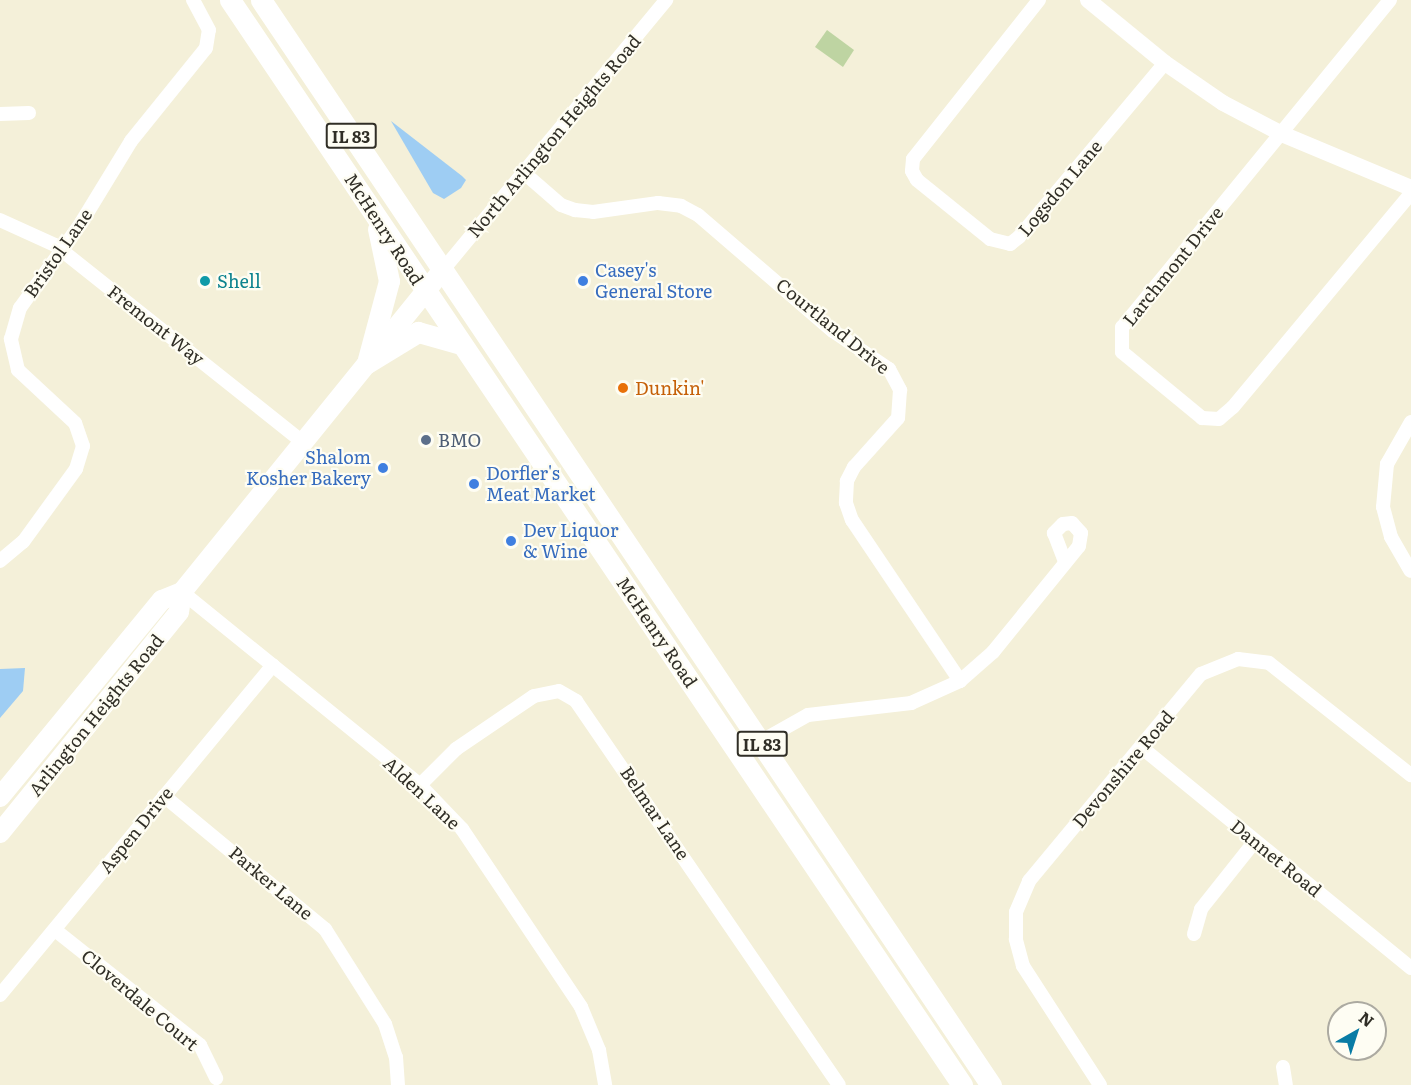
<!DOCTYPE html>
<style>
body{margin:0}
#map{position:relative;width:1411px;height:1085px;overflow:hidden;background:#f4f0d9;font-family:Literata,serif}
div>[style]{position:absolute}
.green>*{inset:0;background:#bed4a2}
.water>*{inset:0;background:#9ecdf3}
.minor>*{height:14px;margin:-7px;padding:0 7px;transform-origin:7px;border-radius:7px;background:#fff}
.tertiary>*{height:16px;margin:-8px;padding:0 8px;transform-origin:8px;border-radius:8px;background:#fff}
.secondary>*{height:20px;margin:-10px;padding:0 10px;transform-origin:10px;border-radius:10px;background:#fff}
.primary>*{height:21px;margin:-10.5px;padding:0 10.5px;transform-origin:10.5px;border-radius:10.5px;background:#fff}
.dots>*{width:16px;height:16px;translate:-50% -50%;box-sizing:border-box;border:3px solid #fefdf3;border-radius:50%}
span{translate:-50% -50%;white-space:nowrap;text-align:center;line-height:1.15;-webkit-text-stroke:4.5px #fefdf3;paint-order:stroke}
.shield-label span{padding:2px 4px;background:#fefdf3;border:2px solid;border-radius:4px;-webkit-text-stroke-width:0}
.shield-label{font-size:16px;color:#302e26;font-weight:700}
.street-label{font-size:18px;color:#302e26}
.shop-label{font-size:18px;color:#366cbe}
.left{translate:0 -50%;text-align:left}
.right{translate:-100% -50%;text-align:right}
.culture-label{font-size:18px;color:#0d838f}
.food-label{font-size:18px;color:#c56008}
.service-label{font-size:18px;color:#4e5e75}
.north{position:absolute;left:1327px;top:1001px;width:60px;height:60px;box-sizing:border-box;background:#fefdf3;border:2px solid #acaaa1;border-radius:50%;rotate:39deg;font-size:16px;font-weight:700;line-height:24px;text-align:center;color:#302e26}
.north::after{content:'';display:block;margin:auto;width:21px;height:27px;background:#097ca5;clip-path:polygon(50% 0,100% 100%,50% 72%,0 100%)}
</style>
<div id="map">
<div class="green">
<div style="clip-path:polygon(827px 30px,854px 50px,843px 67px,815px 47px)"></div>
</div>
<div class="water">
<div style="clip-path:polygon(391px 121px,462px 176px,466px 180px,461px 188px,444px 199px,433px 193px)"></div>
<div style="clip-path:polygon(25px 668px,23px 691px,0 718px,0 669px)"></div>
</div>
<div class="minor">
<div style="left:1039px;top:0;width:203px;rotate:128.4deg"></div>
<div style="left:913px;top:159px;width:12px;rotate:95deg"></div>
<div style="left:912px;top:171px;width:10px;rotate:61deg"></div>
<div style="left:917px;top:180px;width:94px;rotate:38.9deg"></div>
<div style="left:990px;top:239px;width:21px;rotate:14deg"></div>
<div style="left:1010px;top:244px;width:11px;rotate:-38deg"></div>
<div style="left:1019px;top:237px;width:227px;rotate:-50deg"></div>
<div style="left:1390px;top:0;width:423px;rotate:129.3deg"></div>
<div style="left:1122px;top:327px;width:25px;rotate:90deg"></div>
<div style="left:1122px;top:352px;width:104px;rotate:39.5deg"></div>
<div style="left:1202px;top:418px;width:17px;rotate:3deg"></div>
<div style="left:1219px;top:419px;width:18px;rotate:-41deg"></div>
<div style="left:1233px;top:407px;width:278px;rotate:-50.2deg"></div>
<div style="left:0;top:114px;width:29px;rotate:-2deg"></div>
<div style="left:523px;top:172px;width:50px;rotate:41deg"></div>
<div style="left:561px;top:205px;width:15px;rotate:20deg"></div>
<div style="left:575px;top:210px;width:18px;rotate:6deg"></div>
<div style="left:593px;top:212px;width:66px;rotate:-7.9deg"></div>
<div style="left:658px;top:203px;width:23px;rotate:7deg"></div>
<div style="left:681px;top:206px;width:19px;rotate:28deg"></div>
<div style="left:698px;top:215px;width:178px;rotate:40.7deg"></div>
<div style="left:833px;top:331px;width:68px;rotate:34.2deg"></div>
<div style="left:889px;top:369px;width:24px;rotate:62deg"></div>
<div style="left:900px;top:390px;width:28px;rotate:94deg"></div>
<div style="left:898px;top:418px;width:66px;rotate:131.9deg"></div>
<div style="left:854px;top:467px;width:16px;rotate:117deg"></div>
<div style="left:847px;top:481px;width:22px;rotate:93deg"></div>
<div style="left:846px;top:503px;width:18px;rotate:71deg"></div>
<div style="left:852px;top:520px;width:194px;rotate:56.1deg"></div>
<div style="left:0;top:220px;width:60px;rotate:24.4deg"></div>
<div style="left:55px;top:245px;width:318px;rotate:38.5deg"></div>
<div style="left:442px;top:271px;width:352px;rotate:-50.4deg"></div>
<div style="left:1411px;top:422px;width:48px;rotate:119.7deg"></div>
<div style="left:1387px;top:464px;width:43px;rotate:95.3deg"></div>
<div style="left:1383px;top:507px;width:31px;rotate:75deg"></div>
<div style="left:1391px;top:537px;width:39px;rotate:60deg"></div>
<div style="left:0;top:561px;width:30px;rotate:-40deg"></div>
<div style="left:23px;top:542px;width:90px;rotate:-54deg"></div>
<div style="left:76px;top:469px;width:24px;rotate:-73deg"></div>
<div style="left:83px;top:446px;width:24px;rotate:-109deg"></div>
<div style="left:75px;top:423px;width:78px;rotate:-137.1deg"></div>
<div style="left:18px;top:370px;width:32px;rotate:-103deg"></div>
<div style="left:11px;top:339px;width:32px;rotate:-74deg"></div>
<div style="left:20px;top:308px;width:105px;rotate:-54.3deg"></div>
<div style="left:81px;top:223px;width:96px;rotate:-58.6deg"></div>
<div style="left:131px;top:141px;width:119px;rotate:-51.1deg"></div>
<div style="left:206px;top:48px;width:18px;rotate:-81deg"></div>
<div style="left:209px;top:30px;width:34px;rotate:-118deg"></div>
<div style="left:182px;top:592px;width:306px;rotate:39deg"></div>
<div style="left:420px;top:785px;width:61px;rotate:46.3deg"></div>
<div style="left:462px;top:829px;width:214px;rotate:56.2deg"></div>
<div style="left:581px;top:1007px;width:47px;rotate:67.3deg"></div>
<div style="left:599px;top:1050px;width:36px;rotate:80deg"></div>
<div style="left:1141px;top:747px;width:349px;rotate:39.3deg"></div>
<div style="left:740px;top:753px;width:78px;rotate:-29.2deg"></div>
<div style="left:808px;top:715px;width:104px;rotate:-6.6deg"></div>
<div style="left:911px;top:703px;width:54px;rotate:-24.2deg"></div>
<div style="left:960px;top:681px;width:44px;rotate:-41.3deg"></div>
<div style="left:993px;top:652px;width:136px;rotate:-50.9deg"></div>
<div style="left:1079px;top:546px;width:13px;rotate:-81deg"></div>
<div style="left:1081px;top:533px;width:13px;rotate:-132deg"></div>
<div style="left:1072px;top:523px;width:9px;rotate:174deg"></div>
<div style="left:1063px;top:524px;width:13px;rotate:135deg"></div>
<div style="left:1054px;top:533px;width:30px;rotate:69deg"></div>
<div style="left:420px;top:785px;width:51px;rotate:-45deg"></div>
<div style="left:456px;top:749px;width:94px;rotate:-34.2deg"></div>
<div style="left:534px;top:696px;width:25px;rotate:-11deg"></div>
<div style="left:559px;top:691px;width:20px;rotate:30deg"></div>
<div style="left:576px;top:701px;width:465px;rotate:55.6deg"></div>
<div style="left:164px;top:796px;width:209px;rotate:39.6deg"></div>
<div style="left:325px;top:929px;width:112px;rotate:57.7deg"></div>
<div style="left:385px;top:1024px;width:35px;rotate:72deg"></div>
<div style="left:396px;top:1057px;width:28px;rotate:86deg"></div>
<div style="left:55px;top:930px;width:185px;rotate:38.4deg"></div>
<div style="left:200px;top:1045px;width:37px;rotate:64deg"></div>
<div style="left:1194px;top:934px;width:26px;rotate:-74deg"></div>
<div style="left:1201px;top:909px;width:87px;rotate:-51.5deg"></div>
<div style="left:0;top:995px;width:428px;rotate:-50.4deg"></div>
<div style="left:1283px;top:1067px;width:18px;rotate:81deg"></div>
<div style="left:1100px;top:1085px;width:142px;rotate:-122.9deg"></div>
<div style="left:1023px;top:966px;width:28px;rotate:-105deg"></div>
<div style="left:1016px;top:939px;width:27px;rotate:-90deg"></div>
<div style="left:1016px;top:912px;width:34px;rotate:-67deg"></div>
<div style="left:1029px;top:881px;width:269px;rotate:-50.3deg"></div>
<div style="left:1201px;top:674px;width:40px;rotate:-22deg"></div>
<div style="left:1238px;top:659px;width:31px;rotate:7deg"></div>
<div style="left:1269px;top:663px;width:181px;rotate:38.3deg"></div>
</div>
<div class="tertiary">
<div style="left:1088px;top:0;width:99px;rotate:39.3deg"></div>
<div style="left:1165px;top:63px;width:70px;rotate:34.6deg"></div>
<div style="left:1223px;top:103px;width:67px;rotate:27.7deg"></div>
<div style="left:1282px;top:134px;width:140px;rotate:22.7deg"></div>
</div>
<div class="secondary">
<div style="left:0;top:797px;width:255px;rotate:-50.6deg"></div>
<div style="left:162px;top:600px;width:22px;rotate:-22deg"></div>
<div style="left:182px;top:592px;width:413px;rotate:-51deg"></div>
<div style="left:0;top:833px;width:284px;rotate:-51deg"></div>
<div style="left:179px;top:612px;width:20px;rotate:-81deg"></div>
</div>
<div class="primary">
<div style="left:230px;top:0;width:1309px;rotate:55.99deg"></div>
<div style="left:261px;top:0;width:1308px;rotate:56.07deg"></div>
<div style="left:367px;top:363px;width:85px;rotate:-75deg"></div>
<div style="left:389px;top:281px;width:53px;rotate:-101.9deg"></div>
<div style="left:367px;top:363px;width:60px;rotate:-31.3deg"></div>
<div style="left:418px;top:332px;width:45px;rotate:15.6deg"></div>
</div>
<div class="dots">
<div style="left:205px;top:281px;background:#0f9aa8"></div>
<div style="left:583px;top:281px;background:#3f7fe0"></div>
<div style="left:623px;top:388px;background:#e8710a"></div>
<div style="left:426px;top:440px;background:#5c6f8a"></div>
<div style="left:383px;top:468px;background:#3f7fe0"></div>
<div style="left:474px;top:484px;background:#3f7fe0"></div>
<div style="left:511px;top:541px;background:#3f7fe0"></div>
</div>
<div class="shield-label">
<span style="left:351px;top:136px">IL 83</span>
<span style="left:762px;top:744px">IL 83</span>
</div>
<div class="street-label">
<span style="left:554px;top:136px;rotate:-50deg">North Arlington Heights Road</span>
<span style="left:1060px;top:188px;rotate:-50deg">Logsdon Lane</span>
<span style="left:384px;top:229px;rotate:57deg">McHenry Road</span>
<span style="left:58px;top:253px;rotate:-55deg">Bristol Lane</span>
<span style="left:1173px;top:266px;rotate:-51deg">Larchmont Drive</span>
<span style="left:156px;top:325px;rotate:38deg">Fremont Way</span>
<span style="left:833px;top:326px;rotate:39deg">Courtland Drive</span>
<span style="left:657px;top:632px;rotate:56deg">McHenry Road</span>
<span style="left:96px;top:715px;rotate:-51deg">Arlington Heights Road</span>
<span style="left:1123px;top:769px;rotate:-50deg">Devonshire Road</span>
<span style="left:422px;top:793px;rotate:43deg">Alden Lane</span>
<span style="left:655px;top:813px;rotate:56deg">Belmar Lane</span>
<span style="left:136px;top:830px;rotate:-51deg">Aspen Drive</span>
<span style="left:1276px;top:858px;rotate:39deg">Dannet Road</span>
<span style="left:271px;top:883px;rotate:40deg">Parker Lane</span>
<span style="left:140px;top:1000px;rotate:40deg">Cloverdale Court</span>
</div>
<div class="shop-label">
<span class="left" style="left:595px;top:281px">Casey's<br>General Store</span>
<span class="right" style="left:371px;top:468px">Shalom<br>Kosher Bakery</span>
<span class="left" style="left:486px;top:484px">Dorfler's<br>Meat Market</span>
<span class="left" style="left:523px;top:541px">Dev Liquor<br>&amp; Wine</span>
</div>
<div class="culture-label">
<span class="left" style="left:217px;top:281px">Shell</span>
</div>
<div class="food-label">
<span class="left" style="left:635px;top:388px">Dunkin'</span>
</div>
<div class="service-label">
<span class="left" style="left:438px;top:440px">BMO</span>
</div>
<div class="north">N</div>
</div>
